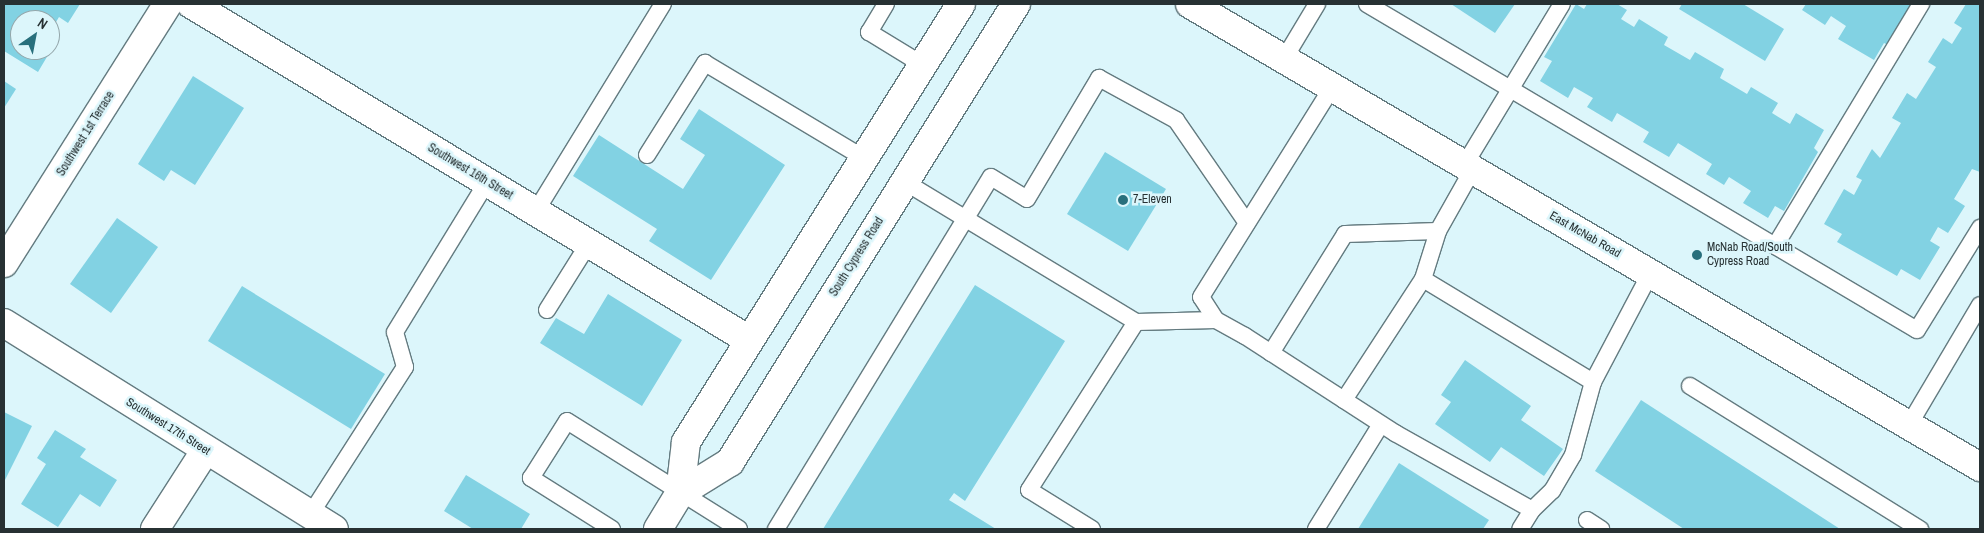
<!DOCTYPE html>
<style>
body{margin:0}
#map{position:relative;width:1984px;height:533px;overflow:hidden;background:#dcf6fb;font-family:"Archivo Narrow",sans-serif}
div>[style]{position:absolute}
.building>*{inset:0;background:#82d2e3}
.roads{filter:drop-shadow(1px 0 #647b80) drop-shadow(-1px 0 #647b80) drop-shadow(0 1px #647b80) drop-shadow(0 -1px #647b80)}
.service>*{height:16px;margin:-8px;padding:0 8px;transform-origin:8px;border-radius:8px;background:#fff}
.minor>*{height:28px;margin:-14px;padding:0 14px;transform-origin:14px;border-radius:14px;background:#fff}
.tertiary>*{height:28px;margin:-14px;padding:0 14px;transform-origin:14px;border-radius:14px;background:#fff}
.dots>*{width:14px;height:14px;translate:-50% -50%;box-sizing:border-box;border:2px solid #dcf6fb;border-radius:50%}
span{translate:-50% -50%;white-space:nowrap;text-align:center;line-height:1.15;-webkit-text-stroke:5px #dcf6fb;paint-order:stroke}
.street-label{font-size:12px;color:#273133}
.poi-label{font-size:12px;color:#273133}
.left{translate:0 -50%;text-align:left}
.frame{position:absolute;inset:0;border:5px solid #273133;pointer-events:none}
.north{position:absolute;left:10px;top:10px;width:50px;height:50px;box-sizing:border-box;background:#dcf6fb;border:1px solid #94a7ab;border-radius:50%;rotate:33deg;font-size:14px;font-weight:700;line-height:20px;text-align:center;color:#273133}
.north::after{content:'';display:block;margin:auto;width:18px;height:22px;background:#286f7c;clip-path:polygon(50% 0,100% 100%,50% 72%,0 100%)}
</style>
<div id="map">
<div class="building">
<div style="clip-path:polygon(4px 4px,80px 4px,68px 23px,59px 17px,50px 32px,50px 20px,20px 20px,20px 50px,51px 50px,38px 72px,4px 51px)"></div>
<div style="clip-path:polygon(1451px 4px,1515px 4px,1495px 33px)"></div>
<div style="clip-path:polygon(1576px 4px,1584px 9px,1587px 4px,1617px 4px,1627px 10px,1621px 19px,1634px 27px,1639px 19px,1668px 37px,1664px 45px,1690px 60px,1695px 52px,1724px 69px,1720px 78px,1747px 94px,1751px 87px,1778px 103px,1772px 113px,1790px 124px,1796px 113px,1824px 130px,1814px 148px,1818px 152px,1784px 211px,1775px 206px,1768px 218px,1743px 203px,1751px 191px,1729px 177px,1724px 185px,1706px 174px,1712px 164px,1678px 143px,1669px 157px,1643px 142px,1649px 132px,1617px 113px,1612px 122px,1587px 107px,1593px 98px,1574px 87px,1568px 98px,1540px 81px,1552px 61px,1544px 57px)"></div>
<div style="clip-path:polygon(1682px 4px,1743px 4px,1784px 29px,1765px 61px,1679px 9px)"></div>
<div style="clip-path:polygon(1806px 4px,1917px 4px,1892px 47px,1884px 43px,1874px 60px,1838px 39px,1846px 26px,1831px 16px,1825px 25px,1802px 10px)"></div>
<div style="clip-path:polygon(1966px 4px,1980px 4px,1980px 172px,1972px 169px,1954px 199px,1965px 206px,1948px 233px,1938px 227px,1930px 241px,1940px 247px,1920px 280px,1901px 269px,1897px 276px,1837px 242px,1842px 234px,1824px 224px,1844px 189px,1854px 195px,1862px 180px,1856px 177px,1872px 149px,1880px 158px,1901px 123px,1892px 118px,1907px 93px,1916px 99px,1936px 67px,1928px 62px,1943px 38px,1952px 44px,1962px 28px,1954px 23px)"></div>
<div style="clip-path:polygon(193px 76px,244px 108px,195px 185px,171px 170px,164px 181px,138px 164px)"></div>
<div style="clip-path:polygon(4px 81px,16px 89px,4px 108px)"></div>
<div style="clip-path:polygon(699px 109px,785px 165px,711px 280px,649px 241px,657px 229px,573px 176px,599px 135px,683px 189px,705px 155px,680px 139px)"></div>
<div style="clip-path:polygon(1105px 152px,1166px 189px,1128px 251px,1067px 214px)"></div>
<div style="clip-path:polygon(117px 218px,158px 247px,111px 313px,70px 284px)"></div>
<div style="clip-path:polygon(975px 285px,1065px 341px,965px 501px,954px 493px,949px 500px,996px 529px,823px 529px)"></div>
<div style="clip-path:polygon(242px 286px,385px 374px,351px 429px,208px 341px)"></div>
<div style="clip-path:polygon(608px 294px,682px 340px,642px 406px,540px 343px,556px 318px,584px 334px)"></div>
<div style="clip-path:polygon(1465px 360px,1531px 406px,1521px 420px,1563px 449px,1544px 476px,1501px 447px,1490px 462px,1435px 424px,1451px 402px,1441px 395px)"></div>
<div style="clip-path:polygon(1641px 400px,1840px 529px,1684px 529px,1595px 471px)"></div>
<div style="clip-path:polygon(4px 412px,32px 426px,4px 482px)"></div>
<div style="clip-path:polygon(55px 430px,86px 449px,80px 457px,117px 480px,100px 507px,80px 494px,58px 527px,21px 504px,46px 464px,37px 458px)"></div>
<div style="clip-path:polygon(1399px 463px,1489px 520px,1483px 529px,1358px 529px)"></div>
<div style="clip-path:polygon(466px 475px,530px 514px,521px 529px,473px 529px,444px 511px)"></div>
</div>
<div class="roads">
<div class="service">
<div style="left:886px;top:4px;width:33px;rotate:121deg"></div>
<div style="left:869px;top:32px;width:63px;rotate:31.4deg"></div>
<div style="left:1367px;top:4px;width:639px;rotate:30.66deg"></div>
<div style="left:1917px;top:330px;width:120px;rotate:-58.3deg"></div>
<div style="left:1284px;top:59px;width:64px;rotate:-59deg"></div>
<div style="left:647px;top:155px;width:109px;rotate:-57.8deg"></div>
<div style="left:705px;top:63px;width:185px;rotate:30.9deg"></div>
<div style="left:1465px;top:164px;width:187px;rotate:-58.8deg"></div>
<div style="left:905px;top:182px;width:270px;rotate:31.2deg"></div>
<div style="left:1136px;top:322px;width:80px;rotate:-1.4deg"></div>
<div style="left:1216px;top:320px;width:33px;rotate:29deg"></div>
<div style="left:1245px;top:336px;width:179px;rotate:32.9deg"></div>
<div style="left:1395px;top:433px;width:157px;rotate:29.3deg"></div>
<div style="left:1532px;top:510px;width:22px;rotate:122deg"></div>
<div style="left:536px;top:211px;width:243px;rotate:-58.5deg"></div>
<div style="left:1775px;top:246px;width:283px;rotate:-58.9deg"></div>
<div style="left:1423px;top:279px;width:199px;rotate:31.2deg"></div>
<div style="left:547px;top:310px;width:79px;rotate:-57.9deg"></div>
<div style="left:1216px;top:320px;width:27px;rotate:-123deg"></div>
<div style="left:1201px;top:297px;width:248px;rotate:-58deg"></div>
<div style="left:1271px;top:353px;width:140px;rotate:-58.1deg"></div>
<div style="left:1345px;top:234px;width:93px;rotate:-1.8deg"></div>
<div style="left:1438px;top:231px;width:71px;rotate:-60.6deg"></div>
<div style="left:1690px;top:386px;width:271px;rotate:31.9deg"></div>
<div style="left:1344px;top:400px;width:145px;rotate:-56.9deg"></div>
<div style="left:1423px;top:279px;width:50px;rotate:-72.6deg"></div>
<div style="left:1909px;top:425px;width:139px;rotate:-59.4deg"></div>
<div style="left:1532px;top:510px;width:28px;rotate:-44deg"></div>
<div style="left:1552px;top:491px;width:42px;rotate:-59.7deg"></div>
<div style="left:1573px;top:455px;width:76px;rotate:-74.7deg"></div>
<div style="left:1593px;top:382px;width:122px;rotate:-62.2deg"></div>
<div style="left:310px;top:515px;width:176px;rotate:-57.3deg"></div>
<div style="left:405px;top:367px;width:36px;rotate:-106deg"></div>
<div style="left:395px;top:332px;width:176px;rotate:-58.5deg"></div>
<div style="left:1587px;top:520px;width:17px;rotate:33deg"></div>
<div style="left:612px;top:529px;width:96px;rotate:-147.8deg"></div>
<div style="left:531px;top:478px;width:67px;rotate:-57.7deg"></div>
<div style="left:567px;top:421px;width:203px;rotate:32.1deg"></div>
<div style="left:776px;top:529px;width:412px;rotate:-58.6deg"></div>
<div style="left:991px;top:177px;width:42px;rotate:31.4deg"></div>
<div style="left:1027px;top:199px;width:141px;rotate:-59.2deg"></div>
<div style="left:1099px;top:78px;width:88px;rotate:28.6deg"></div>
<div style="left:1176px;top:120px;width:125px;rotate:55.4deg"></div>
<div style="left:1092px;top:529px;width:74px;rotate:-148.2deg"></div>
<div style="left:1029px;top:490px;width:199px;rotate:-57.5deg"></div>
<div style="left:1316px;top:529px;width:123px;rotate:-58.2deg"></div>
</div>
<div class="minor">
<div style="left:191px;top:4px;width:651px;rotate:31.05deg"></div>
<div style="left:4px;top:263px;width:307px;rotate:-57.7deg"></div>
<div style="left:4px;top:323px;width:389px;rotate:32deg"></div>
<div style="left:155px;top:529px;width:93px;rotate:-57.3deg"></div>
</div>
<div class="tertiary">
<div style="left:1190px;top:4px;width:916px;rotate:30.37deg"></div>
<div style="left:680px;top:493px;width:51px;rotate:-83.3deg"></div>
<div style="left:686px;top:442px;width:517px;rotate:-57.88deg"></div>
<div style="left:658px;top:529px;width:42px;rotate:-58.6deg"></div>
<div style="left:680px;top:493px;width:59px;rotate:-31.8deg"></div>
<div style="left:730px;top:462px;width:540px;rotate:-58.02deg"></div>
</div>
</div>
<div class="dots">
<div style="left:1123px;top:200px;background:#286f7c"></div>
<div style="left:1697px;top:255px;background:#286f7c"></div>
</div>
<div class="street-label">
<span style="left:86px;top:134px;rotate:-58deg">Southwest 1st Terrace</span>
<span style="left:470px;top:172px;rotate:31deg">Southwest 16th Street</span>
<span style="left:1585px;top:235px;rotate:30deg">East McNab Road</span>
<span style="left:857px;top:257px;rotate:-58deg">South Cypress Road</span>
<span style="left:168px;top:427px;rotate:32deg">Southwest 17th Street</span>
</div>
<div class="poi-label">
<span class="left" style="left:1133px;top:200px">7-Eleven</span>
<span class="left" style="left:1707px;top:255px">McNab Road/South<br>Cypress Road</span>
</div>
<div class="frame"></div>
<div class="north">N</div>
</div>
